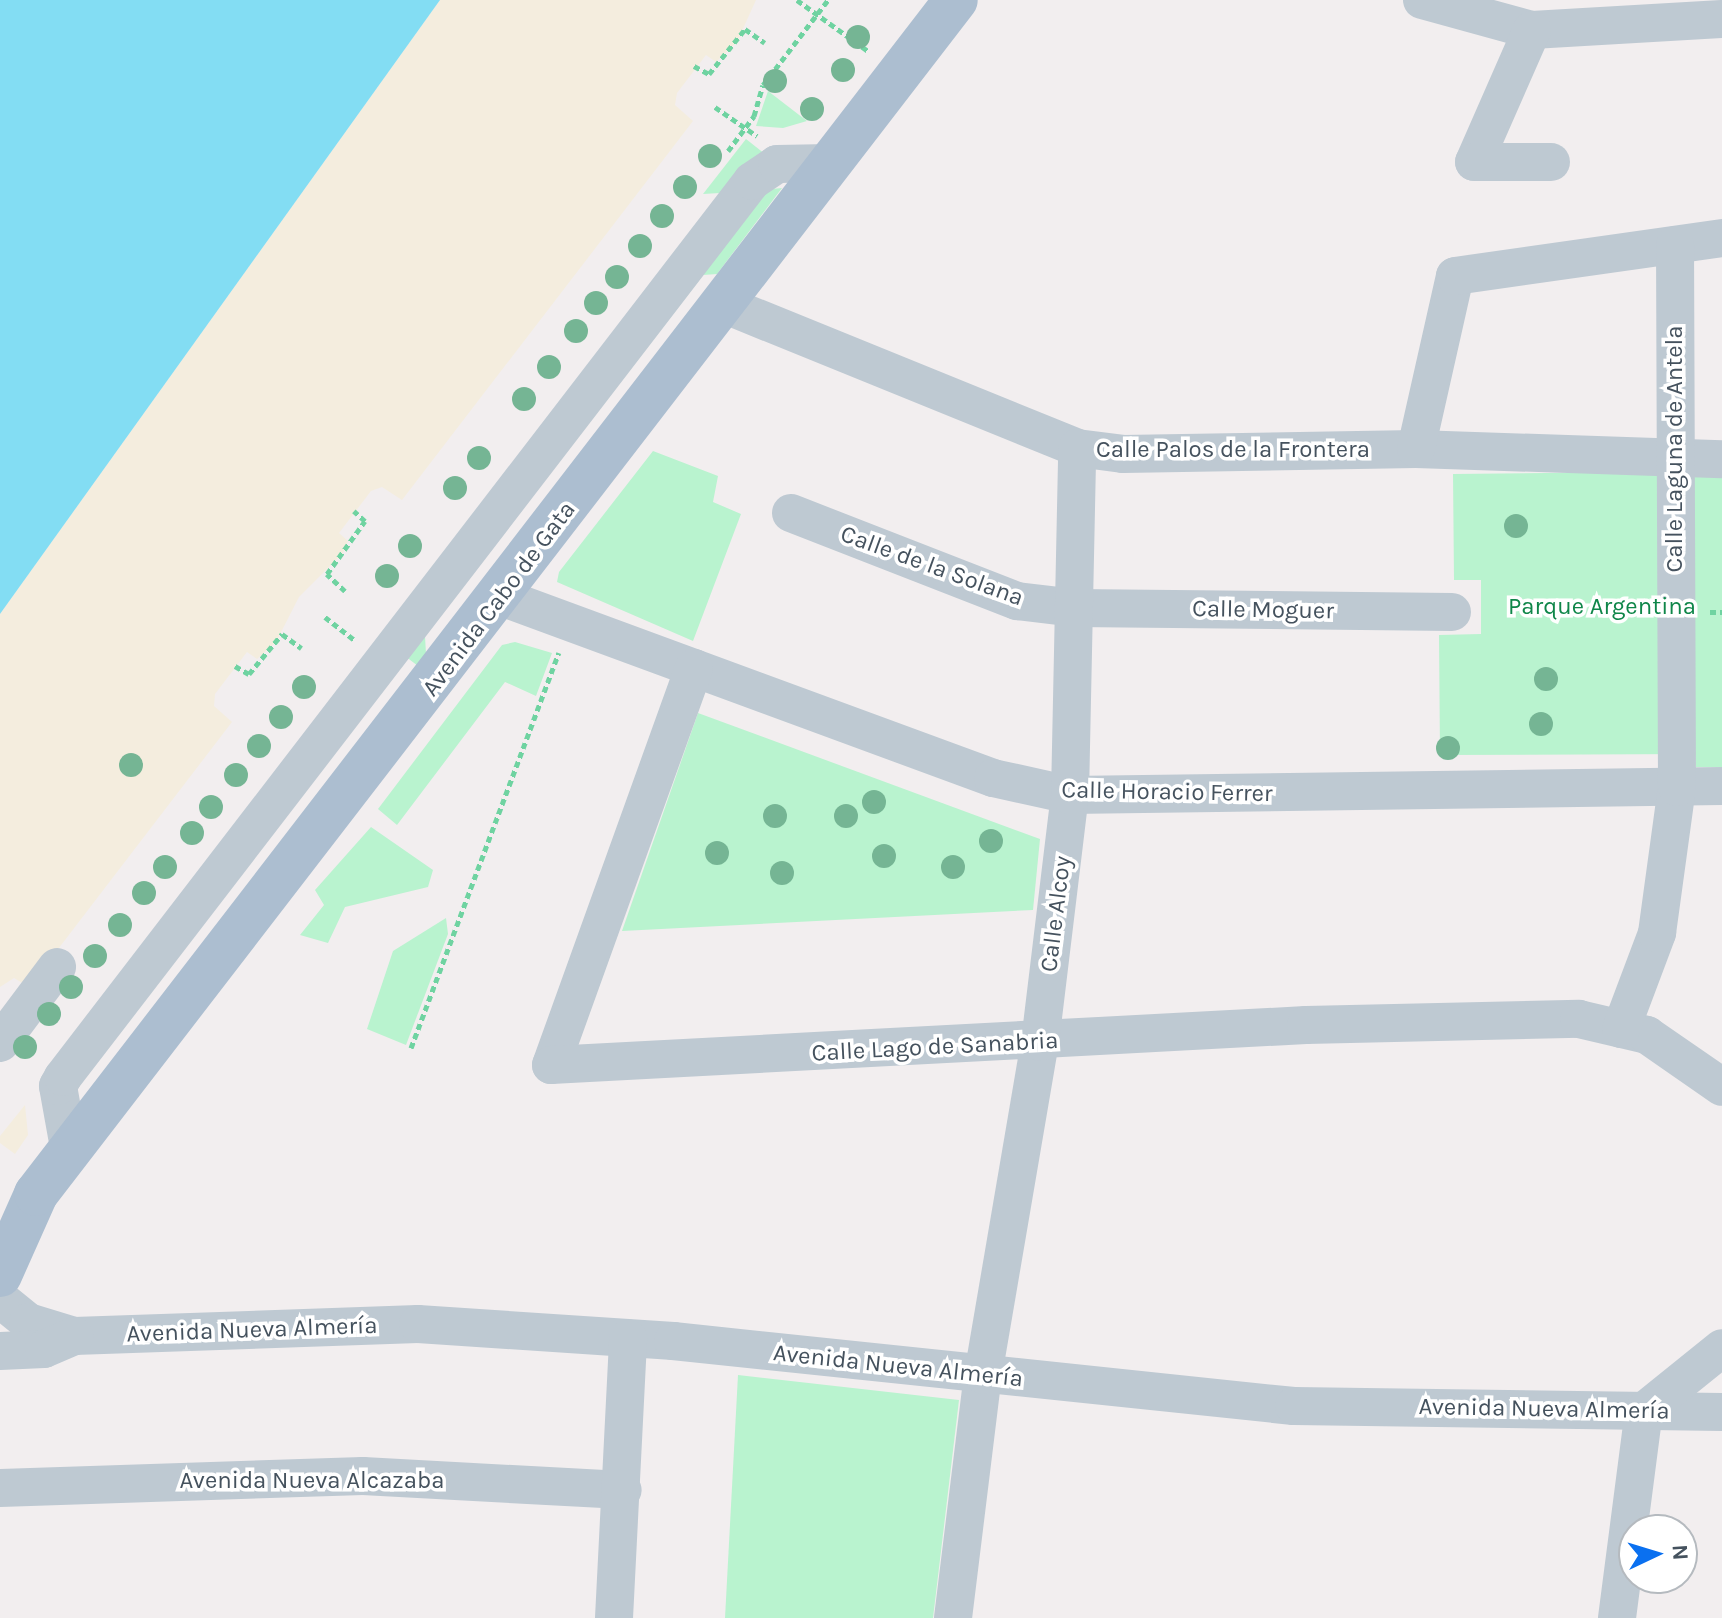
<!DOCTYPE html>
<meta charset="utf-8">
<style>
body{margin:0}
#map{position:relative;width:1722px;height:1618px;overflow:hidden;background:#f2eeef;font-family:Karla,sans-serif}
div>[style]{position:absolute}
.green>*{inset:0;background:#b9f3cf}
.sand>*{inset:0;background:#f4edde}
.water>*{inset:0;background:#83ddf3}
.path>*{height:5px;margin-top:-2.5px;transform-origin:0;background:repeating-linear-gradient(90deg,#6fd3a1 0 6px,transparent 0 10px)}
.minor>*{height:38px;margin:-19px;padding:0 19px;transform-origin:19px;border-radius:19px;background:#bec9d2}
.major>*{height:44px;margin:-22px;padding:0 22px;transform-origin:22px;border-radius:22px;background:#acbed0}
.trees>*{width:24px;height:24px;margin:-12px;border-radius:50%;background:#75b594}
span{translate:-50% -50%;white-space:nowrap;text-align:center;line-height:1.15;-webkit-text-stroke:7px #fff;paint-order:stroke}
.street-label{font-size:24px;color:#45525e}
.park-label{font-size:24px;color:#0f8649}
.north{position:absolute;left:1618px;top:1514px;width:80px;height:80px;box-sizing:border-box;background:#fff;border:2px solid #b5babf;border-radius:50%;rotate:86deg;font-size:22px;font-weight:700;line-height:32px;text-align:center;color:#45525e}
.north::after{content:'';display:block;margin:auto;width:28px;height:36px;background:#0a70f0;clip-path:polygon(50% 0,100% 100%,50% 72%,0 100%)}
</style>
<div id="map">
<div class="green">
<div style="clip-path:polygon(768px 91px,807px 121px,783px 128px,756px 126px)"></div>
<div style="clip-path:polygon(746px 139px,765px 154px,720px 193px,703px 194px)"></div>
<div style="clip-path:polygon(782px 188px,717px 274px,703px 275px,425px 636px,426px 654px,418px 666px,401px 653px,745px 208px,772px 189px)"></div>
<div style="clip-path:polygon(653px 451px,718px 476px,713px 502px,741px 514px,693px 641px,557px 582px,559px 572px)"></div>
<div style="clip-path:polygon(1722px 471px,1722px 767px,1696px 767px,1695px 754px,1440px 755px,1439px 635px,1481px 634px,1481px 580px,1454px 580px,1453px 474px)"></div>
<div style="clip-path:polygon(515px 642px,552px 653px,536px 696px,505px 682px,397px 825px,378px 809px,502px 645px)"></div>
<div style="clip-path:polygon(698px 713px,1040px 839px,1033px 910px,622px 931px)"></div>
<div style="clip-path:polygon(371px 827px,433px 870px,428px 887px,345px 907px,328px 943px,300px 935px,324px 905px,315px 890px)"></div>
<div style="clip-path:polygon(446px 918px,448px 934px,406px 1045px,367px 1029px,393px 951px)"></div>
<div style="clip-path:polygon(738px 1375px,959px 1400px,933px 1618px,725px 1618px)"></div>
</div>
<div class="sand">
<div style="clip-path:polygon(440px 0,756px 0,737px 42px,716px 62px,706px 55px,677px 93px,675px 105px,693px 121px,402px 500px,382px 487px,371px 491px,339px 533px,348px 541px,343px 553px,299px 597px,276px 642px,257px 659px,247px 652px,215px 694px,214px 706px,232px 722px,29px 987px,14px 978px,0 987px,0 614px)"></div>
<div style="clip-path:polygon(25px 1105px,28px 1135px,15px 1154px,0 1143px,0 1136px)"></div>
</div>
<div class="water">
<div style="clip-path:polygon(0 0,440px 0,0 614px)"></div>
</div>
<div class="path">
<div style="left:797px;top:0;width:87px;rotate:35.7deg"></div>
<div style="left:694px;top:66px;width:17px;rotate:28deg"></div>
<div style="left:709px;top:74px;width:58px;rotate:-51.3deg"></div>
<div style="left:745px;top:29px;width:24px;rotate:35deg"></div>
<div style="left:715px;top:107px;width:51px;rotate:34.6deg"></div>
<div style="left:728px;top:151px;width:44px;rotate:-53.4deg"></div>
<div style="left:754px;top:116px;width:32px;rotate:-74deg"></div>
<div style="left:763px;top:85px;width:107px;rotate:-52.6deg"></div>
<div style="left:345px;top:591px;width:25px;rotate:-137deg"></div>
<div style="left:327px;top:574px;width:65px;rotate:-54.4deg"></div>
<div style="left:365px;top:521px;width:15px;rotate:-138deg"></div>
<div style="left:1710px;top:612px;width:12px"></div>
<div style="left:325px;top:617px;width:37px;rotate:38deg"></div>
<div style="left:235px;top:666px;width:16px;rotate:30deg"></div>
<div style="left:249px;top:674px;width:52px;rotate:-50.5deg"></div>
<div style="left:282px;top:634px;width:24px;rotate:36deg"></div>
<div style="left:411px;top:1048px;width:422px;rotate:-69.5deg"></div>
</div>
<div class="minor">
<div style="left:1422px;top:0;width:114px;rotate:15.3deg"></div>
<div style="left:1532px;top:30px;width:190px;rotate:-3.3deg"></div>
<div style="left:1532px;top:30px;width:144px;rotate:113.7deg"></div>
<div style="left:1474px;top:162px;width:77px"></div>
<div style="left:723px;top:304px;width:382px;rotate:22.1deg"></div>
<div style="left:1077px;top:448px;width:46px;rotate:7.4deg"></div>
<div style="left:1123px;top:454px;width:293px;rotate:-1deg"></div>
<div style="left:1416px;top:449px;width:306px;rotate:1.9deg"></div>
<div style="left:1416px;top:449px;width:177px;rotate:-77.3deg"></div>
<div style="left:1455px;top:276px;width:270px;rotate:-8.1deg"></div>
<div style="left:791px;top:513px;width:243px;rotate:21.3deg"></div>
<div style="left:1017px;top:601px;width:58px;rotate:6.9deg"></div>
<div style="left:1075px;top:608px;width:377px;rotate:0.6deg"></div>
<div style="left:501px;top:597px;width:524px;rotate:20.2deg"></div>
<div style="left:993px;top:778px;width:79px;rotate:12.4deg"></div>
<div style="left:1070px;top:795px;width:652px;rotate:-0.79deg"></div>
<div style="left:694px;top:668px;width:422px;rotate:109.8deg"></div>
<div style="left:551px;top:1065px;width:756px;rotate:-3.03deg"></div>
<div style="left:1306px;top:1025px;width:273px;rotate:-1.3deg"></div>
<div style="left:1579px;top:1019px;width:70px;rotate:13.2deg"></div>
<div style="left:1647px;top:1035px;width:91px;rotate:34.7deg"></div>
<div style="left:1621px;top:1029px;width:103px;rotate:-69.4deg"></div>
<div style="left:1657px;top:933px;width:147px;rotate:-82.2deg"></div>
<div style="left:1677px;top:787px;width:542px;rotate:-90.21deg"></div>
<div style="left:0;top:1043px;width:95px;rotate:-53.1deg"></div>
<div style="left:70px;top:1153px;width:68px;rotate:-100.2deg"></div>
<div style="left:58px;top:1086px;width:10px;rotate:-61deg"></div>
<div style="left:63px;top:1077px;width:1130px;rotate:-52.44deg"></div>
<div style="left:752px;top:181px;width:30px;rotate:-34deg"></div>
<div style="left:777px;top:164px;width:53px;rotate:-1.1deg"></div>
<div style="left:0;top:1299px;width:36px;rotate:39deg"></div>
<div style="left:28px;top:1322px;width:48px;rotate:16.9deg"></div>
<div style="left:74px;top:1336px;width:344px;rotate:-2deg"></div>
<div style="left:418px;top:1324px;width:256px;rotate:3.8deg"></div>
<div style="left:673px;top:1341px;width:624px;rotate:5.98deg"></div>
<div style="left:1294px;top:1406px;width:428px;rotate:0.8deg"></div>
<div style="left:0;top:1351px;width:44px;rotate:-2.6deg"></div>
<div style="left:44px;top:1349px;width:33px;rotate:-23deg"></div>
<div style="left:0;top:1488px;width:363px;rotate:-1.9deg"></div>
<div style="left:363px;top:1476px;width:260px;rotate:3.1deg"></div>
<div style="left:614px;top:1618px;width:280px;rotate:-87.1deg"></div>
<div style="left:953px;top:1618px;width:245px;rotate:-83deg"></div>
<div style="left:983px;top:1375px;width:338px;rotate:-80.3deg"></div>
<div style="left:1040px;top:1042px;width:249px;rotate:-83.1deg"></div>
<div style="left:1070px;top:795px;width:347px;rotate:-88.8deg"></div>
<div style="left:1617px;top:1618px;width:209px;rotate:-82.6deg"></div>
<div style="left:1644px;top:1411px;width:100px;rotate:-38.9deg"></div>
</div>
<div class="major">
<div style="left:0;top:1275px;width:89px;rotate:-66deg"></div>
<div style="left:36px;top:1194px;width:1507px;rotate:-52.39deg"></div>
</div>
<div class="trees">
<div style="left:858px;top:37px"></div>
<div style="left:843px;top:70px"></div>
<div style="left:775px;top:81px"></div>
<div style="left:812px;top:109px"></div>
<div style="left:710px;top:156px"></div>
<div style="left:685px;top:187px"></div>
<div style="left:662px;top:216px"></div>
<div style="left:640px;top:246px"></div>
<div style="left:617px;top:277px"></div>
<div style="left:596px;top:303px"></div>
<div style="left:576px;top:331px"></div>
<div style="left:549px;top:367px"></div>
<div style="left:524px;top:399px"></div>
<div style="left:479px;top:458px"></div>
<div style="left:455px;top:488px"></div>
<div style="left:1516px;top:526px"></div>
<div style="left:410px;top:546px"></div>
<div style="left:387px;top:576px"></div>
<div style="left:1546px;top:679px"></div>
<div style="left:304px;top:687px"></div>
<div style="left:281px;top:717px"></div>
<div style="left:1541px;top:724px"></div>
<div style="left:259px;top:746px"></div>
<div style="left:1448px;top:748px"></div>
<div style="left:131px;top:765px"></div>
<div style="left:236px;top:775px"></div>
<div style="left:874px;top:802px"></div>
<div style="left:211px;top:807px"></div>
<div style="left:775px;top:816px"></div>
<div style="left:846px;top:816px"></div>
<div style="left:192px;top:833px"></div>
<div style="left:991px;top:841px"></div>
<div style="left:717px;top:853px"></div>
<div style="left:884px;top:856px"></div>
<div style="left:165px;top:867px"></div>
<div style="left:953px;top:867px"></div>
<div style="left:782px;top:873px"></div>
<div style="left:144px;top:893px"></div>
<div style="left:120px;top:925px"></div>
<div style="left:95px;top:956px"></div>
<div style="left:71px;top:987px"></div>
<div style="left:49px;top:1014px"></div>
<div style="left:25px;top:1047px"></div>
</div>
<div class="street-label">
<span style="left:1675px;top:449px;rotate:-90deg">Calle Laguna de Antela</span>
<span style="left:1233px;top:450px">Calle Palos de la Frontera</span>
<span style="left:932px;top:566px;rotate:20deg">Calle de la Solana</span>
<span style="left:499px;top:599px;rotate:-53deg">Avenida Cabo de Gata</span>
<span style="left:1263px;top:610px;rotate:1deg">Calle Moguer</span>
<span style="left:1167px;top:792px;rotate:1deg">Calle Horacio Ferrer</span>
<span style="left:1056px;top:914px;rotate:-83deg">Calle Alcoy</span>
<span style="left:935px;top:1047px;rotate:-3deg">Calle Lago de Sanabria</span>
<span style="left:252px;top:1330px;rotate:-2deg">Avenida Nueva Almería</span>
<span style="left:898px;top:1366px;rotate:6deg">Avenida Nueva Almería</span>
<span style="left:1544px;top:1409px;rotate:1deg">Avenida Nueva Almería</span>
<span style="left:312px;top:1481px">Avenida Nueva Alcazaba</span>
</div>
<div class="park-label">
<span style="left:1602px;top:607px">Parque Argentina</span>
</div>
<div class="north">N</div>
</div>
